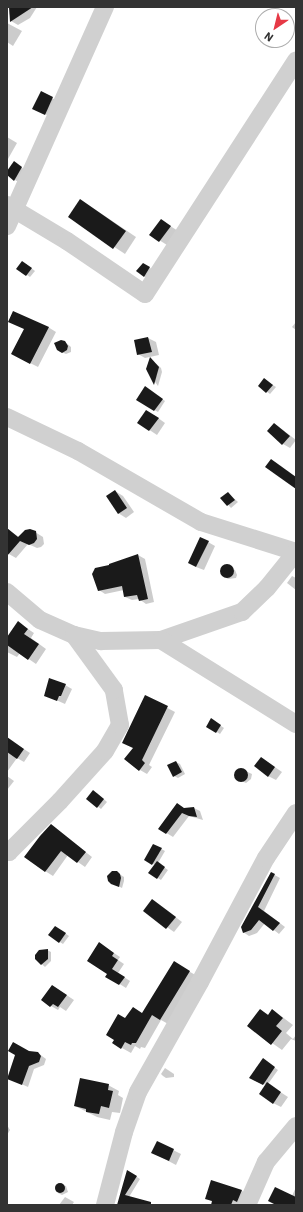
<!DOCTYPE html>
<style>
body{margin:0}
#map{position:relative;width:303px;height:1212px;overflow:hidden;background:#fff;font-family:"IBM Plex Sans",sans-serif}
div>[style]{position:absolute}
.shadow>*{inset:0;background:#0003}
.building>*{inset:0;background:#1a1a1a}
.round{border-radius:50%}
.minor>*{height:18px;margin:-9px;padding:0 9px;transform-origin:9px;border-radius:9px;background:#d0d0d0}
span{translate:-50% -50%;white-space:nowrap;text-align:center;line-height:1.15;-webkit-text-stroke:4px #fff;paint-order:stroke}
.frame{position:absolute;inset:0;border:8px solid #333;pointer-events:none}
.north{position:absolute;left:255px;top:8px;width:40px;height:40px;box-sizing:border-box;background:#fff;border:1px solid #adadad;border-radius:50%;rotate:215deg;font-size:11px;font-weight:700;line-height:16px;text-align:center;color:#333}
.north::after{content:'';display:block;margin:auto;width:14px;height:18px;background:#e63946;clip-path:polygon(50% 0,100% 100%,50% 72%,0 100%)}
</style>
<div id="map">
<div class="shadow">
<div style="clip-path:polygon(10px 7px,37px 7px,30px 18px,18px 25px,11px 21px)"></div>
<div style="clip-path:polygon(7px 23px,22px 31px,13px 46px,7px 42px)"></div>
<div style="clip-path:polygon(41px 93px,60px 102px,53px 118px,41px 112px)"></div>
<div style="clip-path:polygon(7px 137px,17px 143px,8px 159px,7px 159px)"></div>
<div style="clip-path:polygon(18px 165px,25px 170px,18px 182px,7px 174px)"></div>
<div style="clip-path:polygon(81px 200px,136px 237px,125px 254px,69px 217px)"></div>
<div style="clip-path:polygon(161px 220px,178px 231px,167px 245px,151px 235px)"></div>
<div style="clip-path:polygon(26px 264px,35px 271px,30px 277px,18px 269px)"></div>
<div style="clip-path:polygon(147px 266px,153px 270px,147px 278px,144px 276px)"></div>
<div style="clip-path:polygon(10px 322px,48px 327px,56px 332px,38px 367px,20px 358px,25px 329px)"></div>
<div style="clip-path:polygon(296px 322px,296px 330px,292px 327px)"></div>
<div style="clip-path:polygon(148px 338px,156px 342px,159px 355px,145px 358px,138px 354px)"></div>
<div style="clip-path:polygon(65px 342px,71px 347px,71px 352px,66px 354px,59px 351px)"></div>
<div style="clip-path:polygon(151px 359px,161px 368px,162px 372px,158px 386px,147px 371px)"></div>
<div style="clip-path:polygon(268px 382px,276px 387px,270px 394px,259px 386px)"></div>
<div style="clip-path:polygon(148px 389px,165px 401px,158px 412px,137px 400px)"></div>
<div style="clip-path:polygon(154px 415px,165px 423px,157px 435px,139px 423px)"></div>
<div style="clip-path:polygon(275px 424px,296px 440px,290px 448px,283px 444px)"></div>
<div style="clip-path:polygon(115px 491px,123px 496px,134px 512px,126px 518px,118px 513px)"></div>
<div style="clip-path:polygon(228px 493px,238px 502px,231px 508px,222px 498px)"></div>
<div style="clip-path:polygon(7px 529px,19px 537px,35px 532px,43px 537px,44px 544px,41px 547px,37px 548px,28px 544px,16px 558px,7px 553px)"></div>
<div style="clip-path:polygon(208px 542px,215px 546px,204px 570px,196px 567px)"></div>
<div style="clip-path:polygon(138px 555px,145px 559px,154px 602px,146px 604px,139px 599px,132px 600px,125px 597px,124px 590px,105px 594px,99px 590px)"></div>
<div style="clip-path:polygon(227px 566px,235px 570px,237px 575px,236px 578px,228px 579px,225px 577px,222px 572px,223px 568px)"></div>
<div style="clip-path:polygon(292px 576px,296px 578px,296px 590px,287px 583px)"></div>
<div style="clip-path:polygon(19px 623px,34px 633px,31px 638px,46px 649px,36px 664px,20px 653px,17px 657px,7px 652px,7px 638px)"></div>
<div style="clip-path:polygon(65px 685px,72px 689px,65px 704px,45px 695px)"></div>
<div style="clip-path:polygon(145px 696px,175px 712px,149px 765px,152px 767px,147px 774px,140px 770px,134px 748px)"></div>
<div style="clip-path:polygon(212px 720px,224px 728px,220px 734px,207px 726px)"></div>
<div style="clip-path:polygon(10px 740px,30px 753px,24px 762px,17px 758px,7px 772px,7px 753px,10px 753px,7px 751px,7px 745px)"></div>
<div style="clip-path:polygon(262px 758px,282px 772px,276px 780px,268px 776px)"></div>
<div style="clip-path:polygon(176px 762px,180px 764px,185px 774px,178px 778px,174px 776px,168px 766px)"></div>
<div style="clip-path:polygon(241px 769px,252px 774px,251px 779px,246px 783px,237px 779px,235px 775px,236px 771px)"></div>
<div style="clip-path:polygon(7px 776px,14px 781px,7px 790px)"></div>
<div style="clip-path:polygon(97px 793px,107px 802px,101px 809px,87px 798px)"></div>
<div style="clip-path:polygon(194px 808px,200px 811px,203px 820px,189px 816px,173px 837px,160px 829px,185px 809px)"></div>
<div style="clip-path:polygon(52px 826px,92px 857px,85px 867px,68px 855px,53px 876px,45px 871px)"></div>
<div style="clip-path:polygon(154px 845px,165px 851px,158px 863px,168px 870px,161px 880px,150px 873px,155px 865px,145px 860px)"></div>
<div style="clip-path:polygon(116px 872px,124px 877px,124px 881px,122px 888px,116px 885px)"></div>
<div style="clip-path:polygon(271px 873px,280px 878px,264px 911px,285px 927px,279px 934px,265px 923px,257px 933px,249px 936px,243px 932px)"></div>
<div style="clip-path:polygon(153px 900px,182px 922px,174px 932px,144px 911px)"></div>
<div style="clip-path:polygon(59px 929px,69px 936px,63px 944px,49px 935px)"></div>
<div style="clip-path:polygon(105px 947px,120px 957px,118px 960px,124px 964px,118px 973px,130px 981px,126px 988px,107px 976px,108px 974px)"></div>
<div style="clip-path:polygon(47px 950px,51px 952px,51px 961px,45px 967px,36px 959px)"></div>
<div style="clip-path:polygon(183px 968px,199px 977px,170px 1025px,161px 1020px,145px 1048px,141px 1047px,140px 1049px,135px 1046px,131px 1053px,113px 1043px,126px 1020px,143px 1013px)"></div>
<div style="clip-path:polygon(53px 986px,74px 1000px,66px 1011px,60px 1007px,58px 1010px,51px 1006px)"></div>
<div style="clip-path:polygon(260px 1010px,269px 1015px,273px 1010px,293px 1025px,286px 1033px,293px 1039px,296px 1035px,296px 1041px,291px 1039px,282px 1050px,248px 1026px)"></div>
<div style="clip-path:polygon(28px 1052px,38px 1053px,46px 1059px,44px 1065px,34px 1069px,28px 1087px,8px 1078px)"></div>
<div style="clip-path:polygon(267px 1062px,278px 1070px,268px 1084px,288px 1097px,281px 1107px,273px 1103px,266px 1085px,253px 1080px)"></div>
<div style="clip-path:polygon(165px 1068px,174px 1074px,174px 1077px,166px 1078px,163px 1076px,161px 1074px)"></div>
<div style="clip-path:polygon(108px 1085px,119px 1091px,118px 1095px,123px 1098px,120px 1113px,112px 1112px,110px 1120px,97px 1117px,75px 1106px)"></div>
<div style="clip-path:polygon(7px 1125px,10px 1130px,7px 1135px)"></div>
<div style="clip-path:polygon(157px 1142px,181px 1154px,176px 1165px,153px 1153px)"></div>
<div style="clip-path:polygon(128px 1171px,140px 1179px,129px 1197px,136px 1205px,122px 1205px)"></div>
<div style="clip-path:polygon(212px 1181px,242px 1191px,248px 1195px,239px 1205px,221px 1205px,213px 1202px,206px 1198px)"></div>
<div style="clip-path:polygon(57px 1184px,66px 1186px,68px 1192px,62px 1195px,58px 1193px,55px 1186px)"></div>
<div style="clip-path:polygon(296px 1187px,296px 1205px,277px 1205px,292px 1196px)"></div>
<div style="clip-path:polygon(65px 1197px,74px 1202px,72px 1205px,59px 1205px)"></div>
</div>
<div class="building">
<div style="clip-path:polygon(9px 7px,33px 7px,10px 22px)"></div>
<div style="clip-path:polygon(41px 91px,53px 97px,45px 115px,32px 109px)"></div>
<div style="clip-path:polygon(14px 161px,22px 167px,14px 181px,7px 175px,7px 171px)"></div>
<div style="clip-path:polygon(80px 199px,126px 231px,113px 249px,68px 217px)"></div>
<div style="clip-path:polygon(161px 219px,171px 226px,159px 242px,149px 235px)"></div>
<div style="clip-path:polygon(22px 261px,32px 268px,26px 276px,16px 269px)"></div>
<div style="clip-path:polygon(143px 263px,150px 267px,144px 277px,136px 271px)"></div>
<div style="clip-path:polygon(13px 311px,49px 327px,30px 364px,11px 354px,24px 329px,8px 322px)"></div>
<div style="clip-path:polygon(148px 337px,152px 352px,137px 355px,134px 340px)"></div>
<div style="clip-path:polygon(61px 340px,65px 341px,68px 346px,67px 350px,62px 353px,57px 350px,54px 343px)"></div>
<div style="clip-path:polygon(150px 357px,159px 367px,154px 385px,146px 369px)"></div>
<div style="clip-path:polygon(264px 378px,273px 385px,266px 393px,258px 386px)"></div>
<div style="clip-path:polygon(145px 386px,163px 399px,154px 411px,136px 400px)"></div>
<div style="clip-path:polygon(146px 410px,159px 418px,149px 431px,137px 423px)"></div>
<div style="clip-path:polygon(274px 423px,290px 436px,282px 445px,267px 431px)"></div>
<div style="clip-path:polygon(271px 459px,296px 477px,296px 489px,265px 467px)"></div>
<div style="clip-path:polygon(115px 490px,127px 508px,118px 514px,106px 496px)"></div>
<div style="clip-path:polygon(228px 492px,235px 500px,227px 506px,220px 498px)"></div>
<div style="clip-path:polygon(7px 528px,18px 537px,25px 530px,30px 529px,36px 531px,37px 539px,34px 543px,29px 545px,20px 541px,7px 556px)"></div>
<div style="clip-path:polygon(200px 537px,209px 541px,196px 567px,188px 563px)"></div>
<div style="clip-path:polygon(138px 554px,148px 599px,139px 601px,137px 595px,124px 597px,122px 586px,98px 591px,92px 574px,95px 568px,109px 565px,109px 564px)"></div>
<div class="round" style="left:220px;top:564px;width:14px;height:14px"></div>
<div style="clip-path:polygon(18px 621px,28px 629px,24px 634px,39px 644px,28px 660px,7px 645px,7px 637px)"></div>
<div style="clip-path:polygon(49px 678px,66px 684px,61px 696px,59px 696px,57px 701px,44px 696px)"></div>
<div style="clip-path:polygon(145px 695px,168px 706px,142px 760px,145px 763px,139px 771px,124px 759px,133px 748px,122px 743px)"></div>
<div style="clip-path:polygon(211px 718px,221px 725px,216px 733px,206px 727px)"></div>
<div style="clip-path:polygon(7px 737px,24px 749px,17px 759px,7px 752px)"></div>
<div style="clip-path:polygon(261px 757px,275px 767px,268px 777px,254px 766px)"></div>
<div style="clip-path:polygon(176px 761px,182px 772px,173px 777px,167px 765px)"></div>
<div class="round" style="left:234px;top:768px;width:14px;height:14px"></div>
<div style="clip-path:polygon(93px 790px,104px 799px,97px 808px,86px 799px)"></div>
<div style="clip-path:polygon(177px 803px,184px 808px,194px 807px,197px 817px,189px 816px,182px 813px,166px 834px,158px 829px)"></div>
<div style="clip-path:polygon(51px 824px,86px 852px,77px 863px,61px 851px,45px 872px,24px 857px,40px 836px)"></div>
<div style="clip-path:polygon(153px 844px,162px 848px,152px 865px,144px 860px)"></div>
<div style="clip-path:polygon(157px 861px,165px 867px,157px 879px,148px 873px)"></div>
<div style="clip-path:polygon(112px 871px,117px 871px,120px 874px,121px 878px,119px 887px,111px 884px,108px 881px,107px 876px)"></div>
<div style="clip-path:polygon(271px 872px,275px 874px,258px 907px,280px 923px,273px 931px,259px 920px,251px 930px,243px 933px,241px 927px)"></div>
<div style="clip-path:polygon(152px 899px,176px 917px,166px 929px,143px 911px)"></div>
<div style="clip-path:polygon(55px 926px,66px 933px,59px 943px,48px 935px)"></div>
<div style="clip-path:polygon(99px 942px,114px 953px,112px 956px,118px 960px,112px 969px,125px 977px,119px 985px,105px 977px,107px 974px,87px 961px)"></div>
<div style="clip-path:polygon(48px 949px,48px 959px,41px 965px,35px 959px,35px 955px,39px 950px)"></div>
<div style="clip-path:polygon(174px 961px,190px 971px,160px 1020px,152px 1015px,136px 1043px,132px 1043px,131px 1045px,125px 1042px,121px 1049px,112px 1043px,114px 1040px,106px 1035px,118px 1014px,125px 1018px,133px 1007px,142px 1013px)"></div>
<div style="clip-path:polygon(52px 985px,67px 995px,58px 1007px,53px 1004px,50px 1007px,41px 1000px)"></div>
<div style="clip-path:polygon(260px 1009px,268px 1015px,272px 1009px,283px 1018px,276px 1026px,282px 1031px,271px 1045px,247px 1026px)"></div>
<div style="clip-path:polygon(13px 1042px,29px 1051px,38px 1052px,41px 1056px,39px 1062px,29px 1066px,22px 1085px,7px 1079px,15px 1055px,8px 1051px)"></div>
<div style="clip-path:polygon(263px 1058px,275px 1067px,263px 1085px,249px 1078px)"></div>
<div style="clip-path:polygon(80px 1078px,109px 1084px,108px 1090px,113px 1091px,109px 1108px,101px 1106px,99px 1114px,86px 1112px,86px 1109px,74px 1106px)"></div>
<div style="clip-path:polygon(267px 1082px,281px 1092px,273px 1104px,259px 1094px)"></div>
<div style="clip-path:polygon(157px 1141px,174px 1149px,169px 1161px,151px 1153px)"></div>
<div style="clip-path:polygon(127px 1170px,137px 1176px,125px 1195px,151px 1202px,151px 1205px,117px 1205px)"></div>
<div style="clip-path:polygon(211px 1180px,242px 1190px,237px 1202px,233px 1200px,231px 1205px,211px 1205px,212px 1201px,205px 1199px)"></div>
<div class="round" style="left:55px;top:1183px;width:10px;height:10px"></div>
<div style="clip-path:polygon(275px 1187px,296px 1197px,296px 1205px,276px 1205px,268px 1201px)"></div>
</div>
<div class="minor">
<div style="left:7px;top:205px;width:70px;rotate:31deg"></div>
<div style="left:67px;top:241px;width:94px;rotate:34.2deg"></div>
<div style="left:145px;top:294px;width:278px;rotate:-57.1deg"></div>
<div style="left:7px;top:226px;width:240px;rotate:-65.9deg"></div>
<div style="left:7px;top:417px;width:79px;rotate:25.6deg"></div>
<div style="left:78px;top:451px;width:142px;rotate:30deg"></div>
<div style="left:201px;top:522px;width:100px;rotate:17.5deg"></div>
<div style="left:7px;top:592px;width:43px;rotate:40.3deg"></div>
<div style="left:40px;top:620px;width:37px;rotate:24deg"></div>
<div style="left:74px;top:635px;width:28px;rotate:13deg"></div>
<div style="left:101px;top:641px;width:60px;rotate:-1deg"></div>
<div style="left:161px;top:640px;width:86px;rotate:-19.1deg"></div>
<div style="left:242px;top:612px;width:35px;rotate:-44deg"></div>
<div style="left:267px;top:588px;width:46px;rotate:-51.1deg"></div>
<div style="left:161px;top:640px;width:159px;rotate:31.9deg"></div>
<div style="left:7px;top:850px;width:3px;rotate:45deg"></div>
<div style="left:9px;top:852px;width:72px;rotate:-45deg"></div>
<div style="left:60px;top:801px;width:67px;rotate:-48deg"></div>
<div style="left:105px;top:751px;width:30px;rotate:-60deg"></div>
<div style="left:120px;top:725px;width:36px;rotate:-100deg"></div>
<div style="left:114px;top:690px;width:68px;rotate:-126deg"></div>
<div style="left:105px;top:1205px;width:75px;rotate:-75.4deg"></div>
<div style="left:124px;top:1132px;width:42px;rotate:-70.7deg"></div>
<div style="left:138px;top:1092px;width:126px;rotate:-60.6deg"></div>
<div style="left:200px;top:982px;width:140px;rotate:-62deg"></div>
<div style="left:266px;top:858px;width:54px;rotate:-56.3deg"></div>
<div style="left:247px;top:1205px;width:47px;rotate:-66.2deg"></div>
<div style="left:266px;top:1162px;width:47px;rotate:-50.2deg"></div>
</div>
<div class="frame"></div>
<div class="north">N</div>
</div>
